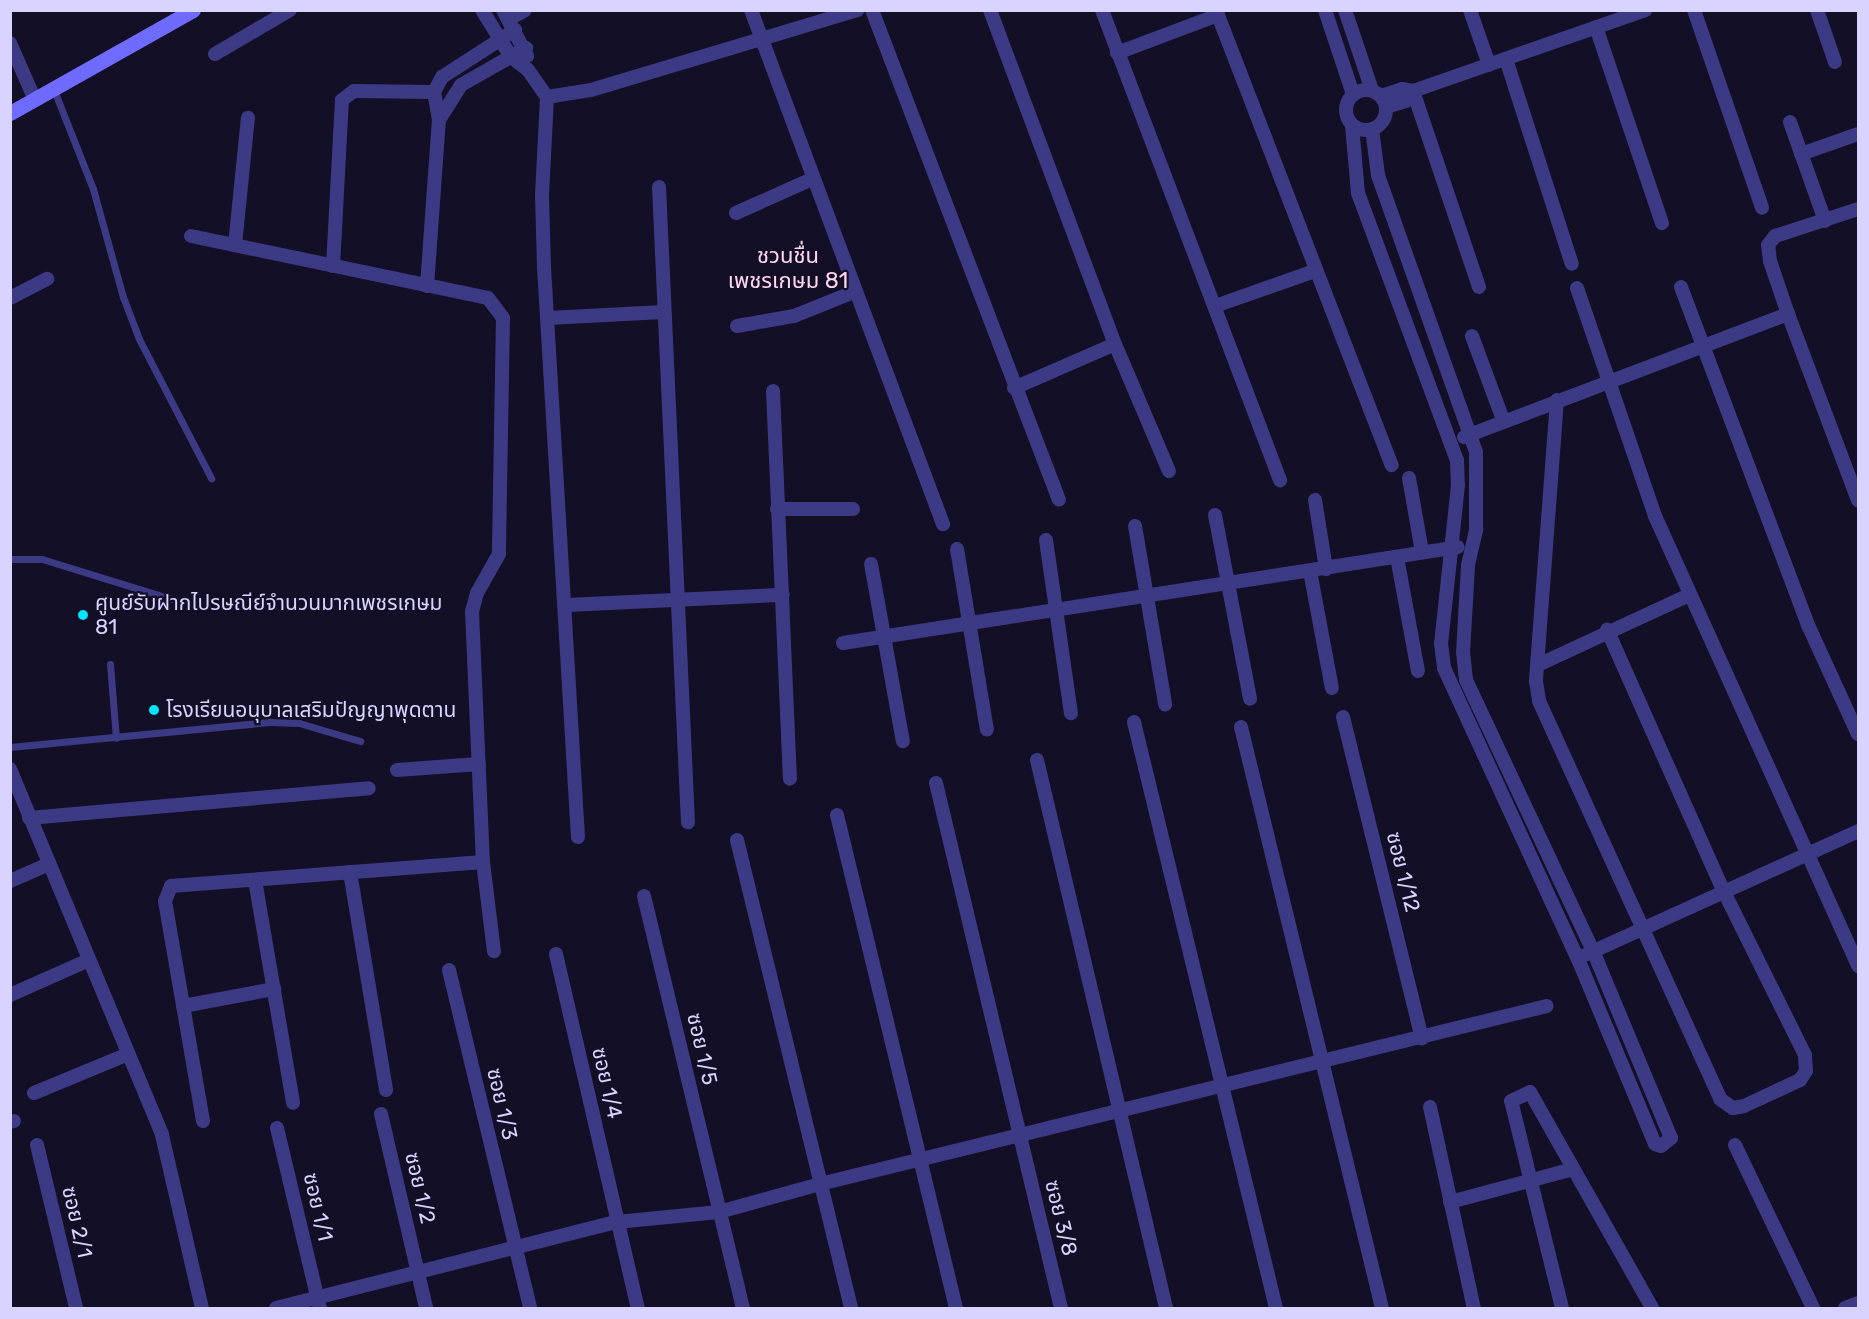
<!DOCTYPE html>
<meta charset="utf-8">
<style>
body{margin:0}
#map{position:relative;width:1869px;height:1319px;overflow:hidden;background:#130f26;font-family:Rubik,"Noto Sans Thai",sans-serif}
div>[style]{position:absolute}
.lane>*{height:7px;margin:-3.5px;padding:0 3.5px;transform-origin:3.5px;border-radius:3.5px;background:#3d3a85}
.street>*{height:14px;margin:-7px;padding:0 7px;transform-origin:7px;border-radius:7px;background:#3d3a85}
.street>.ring{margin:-7px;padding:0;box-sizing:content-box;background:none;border:14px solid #3d3a85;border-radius:50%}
.secondary>*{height:15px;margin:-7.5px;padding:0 7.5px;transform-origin:7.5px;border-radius:7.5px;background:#6f6bff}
.dots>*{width:16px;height:16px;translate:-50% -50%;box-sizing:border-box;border:3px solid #130f26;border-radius:50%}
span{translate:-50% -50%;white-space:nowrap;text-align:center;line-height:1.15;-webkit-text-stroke:4.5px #130f26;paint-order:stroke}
.poi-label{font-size:21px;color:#d9d4ff}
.left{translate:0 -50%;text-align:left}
.street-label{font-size:21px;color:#d9d4ff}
.neighbourhood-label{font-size:22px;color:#ffd6f0}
.frame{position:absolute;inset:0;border:12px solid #d9d4ff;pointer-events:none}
</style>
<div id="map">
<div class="lane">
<div style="left:54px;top:90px;width:106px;rotate:68.5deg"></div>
<div style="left:93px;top:189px;width:112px;rotate:74.5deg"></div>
<div style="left:123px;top:297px;width:45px;rotate:69.1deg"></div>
<div style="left:139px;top:339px;width:157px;rotate:62.6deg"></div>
<div style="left:10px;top:559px;width:32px"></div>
<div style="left:42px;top:559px;width:135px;rotate:17.2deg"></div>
<div style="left:110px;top:664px;width:74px;rotate:85.4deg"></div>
<div style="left:10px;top:747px;width:261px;rotate:-5.5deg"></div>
<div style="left:270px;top:722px;width:29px;rotate:2deg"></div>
<div style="left:299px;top:723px;width:64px;rotate:16.4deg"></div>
</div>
<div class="street">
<div style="left:482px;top:10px;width:55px;rotate:58.3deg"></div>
<div style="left:511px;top:57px;width:21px;rotate:37deg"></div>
<div style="left:528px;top:70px;width:33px;rotate:55deg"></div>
<div style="left:547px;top:97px;width:98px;rotate:92.9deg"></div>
<div style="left:542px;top:195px;width:72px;rotate:88.4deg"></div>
<div style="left:544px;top:267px;width:571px;rotate:86.59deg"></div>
<div style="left:503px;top:10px;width:52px;rotate:62.4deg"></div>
<div style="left:751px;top:10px;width:549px;rotate:69.52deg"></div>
<div style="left:872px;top:10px;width:524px;rotate:69.11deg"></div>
<div style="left:990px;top:10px;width:357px;rotate:69.5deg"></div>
<div style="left:1115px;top:344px;width:138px;rotate:67deg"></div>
<div style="left:1102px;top:10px;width:503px;rotate:69.26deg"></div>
<div style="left:1216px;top:10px;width:488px;rotate:68.9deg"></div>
<div style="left:1325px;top:10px;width:89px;rotate:71.6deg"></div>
<div style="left:1345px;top:10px;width:84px;rotate:71.4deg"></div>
<div style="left:1470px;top:10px;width:58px;rotate:70.9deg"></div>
<div style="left:1694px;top:10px;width:209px;rotate:71deg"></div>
<div style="left:1817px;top:10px;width:55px;rotate:70.9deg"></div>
<div style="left:509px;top:19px;width:18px;rotate:-29deg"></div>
<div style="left:1596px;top:27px;width:207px;rotate:71.4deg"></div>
<div style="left:10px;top:43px;width:62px;rotate:66.3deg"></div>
<div style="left:1117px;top:53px;width:108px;rotate:-20.6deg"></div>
<div style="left:215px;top:54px;width:87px;rotate:-30.4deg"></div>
<div style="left:1506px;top:59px;width:215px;rotate:72.2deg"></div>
<div class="ring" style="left:1346px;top:90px;width:26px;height:26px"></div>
<div style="left:1381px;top:96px;width:22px;rotate:-18deg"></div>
<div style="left:1402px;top:89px;width:11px;rotate:10deg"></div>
<div style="left:1413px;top:91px;width:12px;rotate:125deg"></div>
<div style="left:1406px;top:101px;width:21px;rotate:163deg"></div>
<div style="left:547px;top:97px;width:45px;rotate:-9deg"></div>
<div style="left:591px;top:90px;width:278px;rotate:-16.7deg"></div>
<div style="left:439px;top:120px;width:41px;rotate:-57.8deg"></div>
<div style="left:461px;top:85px;width:75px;rotate:-29.6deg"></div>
<div style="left:1790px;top:122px;width:105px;rotate:70.5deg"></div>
<div style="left:1352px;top:125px;width:68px;rotate:85deg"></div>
<div style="left:1358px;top:193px;width:285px;rotate:69.7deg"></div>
<div style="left:1457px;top:460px;width:25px;rotate:88deg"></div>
<div style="left:1458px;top:485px;width:159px;rotate:96.1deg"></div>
<div style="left:1441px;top:643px;width:25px;rotate:83deg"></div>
<div style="left:1444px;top:668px;width:320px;rotate:65.3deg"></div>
<div style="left:1578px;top:959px;width:200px;rotate:67.4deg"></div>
<div style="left:1655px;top:1144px;width:6px;rotate:18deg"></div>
<div style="left:1661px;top:1146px;width:13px;rotate:-39deg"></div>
<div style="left:1671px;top:1138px;width:203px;rotate:-112.6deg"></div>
<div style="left:1593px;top:951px;width:299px;rotate:-115.1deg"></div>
<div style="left:1466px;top:680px;width:27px;rotate:-96deg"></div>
<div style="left:1463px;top:653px;width:88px;rotate:-86.7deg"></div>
<div style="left:1468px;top:565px;width:37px;rotate:-77deg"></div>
<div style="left:1476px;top:529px;width:77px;rotate:-90deg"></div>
<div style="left:1476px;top:452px;width:294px;rotate:-109.5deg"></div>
<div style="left:1378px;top:175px;width:46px;rotate:-97.4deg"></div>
<div style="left:1801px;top:154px;width:60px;rotate:-19.3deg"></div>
<div style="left:659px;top:187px;width:636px;rotate:87.39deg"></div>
<div style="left:736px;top:213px;width:83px;rotate:-24.1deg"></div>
<div style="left:191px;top:236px;width:303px;rotate:11.8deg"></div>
<div style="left:488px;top:298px;width:25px;rotate:53deg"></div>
<div style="left:503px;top:318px;width:236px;rotate:91deg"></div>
<div style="left:499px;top:554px;width:45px;rotate:119.4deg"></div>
<div style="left:477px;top:593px;width:20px;rotate:105deg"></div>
<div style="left:472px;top:612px;width:250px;rotate:87.5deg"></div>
<div style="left:483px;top:862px;width:90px;rotate:83deg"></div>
<div style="left:235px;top:245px;width:128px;rotate:-84.2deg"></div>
<div style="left:333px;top:266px;width:166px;rotate:-86.9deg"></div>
<div style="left:342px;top:100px;width:15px;rotate:-37deg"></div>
<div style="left:354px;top:91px;width:80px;rotate:0.7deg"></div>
<div style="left:427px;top:286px;width:166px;rotate:-85.9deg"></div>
<div style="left:439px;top:120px;width:28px;rotate:-100deg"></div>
<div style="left:434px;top:92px;width:17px;rotate:-62deg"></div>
<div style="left:442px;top:77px;width:87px;rotate:-32.8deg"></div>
<div style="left:1479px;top:287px;width:207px;rotate:-108.6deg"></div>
<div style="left:1413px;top:91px;width:246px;rotate:-19.2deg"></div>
<div style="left:1681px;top:287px;width:361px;rotate:69.4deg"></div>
<div style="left:1808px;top:625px;width:120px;rotate:65.4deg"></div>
<div style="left:1577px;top:288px;width:241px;rotate:71.1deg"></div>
<div style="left:1655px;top:516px;width:494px;rotate:65.7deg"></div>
<div style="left:10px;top:298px;width:42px;rotate:-27.2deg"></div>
<div style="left:1215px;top:306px;width:106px;rotate:-19.3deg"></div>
<div style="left:1788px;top:314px;width:199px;rotate:69.4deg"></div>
<div style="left:548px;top:318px;width:115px;rotate:-3deg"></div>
<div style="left:737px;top:326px;width:58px;rotate:-10deg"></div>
<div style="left:794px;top:316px;width:65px;rotate:-21.8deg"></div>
<div style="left:1472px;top:336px;width:90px;rotate:69.7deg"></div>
<div style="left:1014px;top:388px;width:110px;rotate:-23.5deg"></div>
<div style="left:773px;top:391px;width:388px;rotate:87.5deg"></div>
<div style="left:1557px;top:400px;width:282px;rotate:94.3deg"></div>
<div style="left:1536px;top:681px;width:20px;rotate:81deg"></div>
<div style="left:1539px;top:701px;width:437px;rotate:65.5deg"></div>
<div style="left:1720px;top:1099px;width:16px;rotate:35deg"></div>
<div style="left:1733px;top:1108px;width:11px;rotate:-10deg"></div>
<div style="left:1744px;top:1106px;width:62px;rotate:-24.9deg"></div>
<div style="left:1800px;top:1080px;width:11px;rotate:-56deg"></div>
<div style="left:1806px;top:1071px;width:16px;rotate:-94deg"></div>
<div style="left:1805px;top:1055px;width:184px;rotate:-116.4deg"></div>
<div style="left:1723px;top:890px;width:285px;rotate:-114deg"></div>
<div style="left:1464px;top:437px;width:347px;rotate:-20.8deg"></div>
<div style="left:1788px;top:314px;width:56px;rotate:-108.8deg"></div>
<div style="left:1770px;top:261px;width:16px;rotate:-97deg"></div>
<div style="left:1768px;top:245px;width:11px;rotate:-52deg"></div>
<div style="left:1775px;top:236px;width:87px;rotate:-18deg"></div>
<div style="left:1409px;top:478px;width:75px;rotate:80deg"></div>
<div style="left:1315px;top:500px;width:70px;rotate:80.9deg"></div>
<div style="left:777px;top:509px;width:76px"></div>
<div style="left:1215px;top:515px;width:187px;rotate:79.2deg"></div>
<div style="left:1135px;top:526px;width:181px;rotate:80.4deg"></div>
<div style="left:1046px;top:540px;width:175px;rotate:81.8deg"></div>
<div style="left:957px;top:549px;width:183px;rotate:80.6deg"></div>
<div style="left:1397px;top:557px;width:116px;rotate:79.6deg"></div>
<div style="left:871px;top:564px;width:180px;rotate:79.8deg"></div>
<div style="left:1310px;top:571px;width:119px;rotate:79.4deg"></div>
<div style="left:567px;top:605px;width:216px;rotate:-2.7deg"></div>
<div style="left:843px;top:643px;width:622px;rotate:-8.87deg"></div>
<div style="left:1540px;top:664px;width:164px;rotate:-24.8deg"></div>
<div style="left:1343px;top:717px;width:331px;rotate:76.2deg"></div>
<div style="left:1134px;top:722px;width:603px;rotate:76.38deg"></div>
<div style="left:1241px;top:727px;width:598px;rotate:76.36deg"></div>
<div style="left:1037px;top:760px;width:563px;rotate:76.75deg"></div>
<div style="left:10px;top:769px;width:396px;rotate:67.4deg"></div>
<div style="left:162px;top:1135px;width:178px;rotate:77deg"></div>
<div style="left:397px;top:770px;width:82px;rotate:-4.2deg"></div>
<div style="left:936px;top:783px;width:540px;rotate:76.61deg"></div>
<div style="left:837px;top:815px;width:507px;rotate:76.43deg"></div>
<div style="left:29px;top:818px;width:341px;rotate:-5deg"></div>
<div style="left:737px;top:840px;width:482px;rotate:76.3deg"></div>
<div style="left:350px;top:872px;width:221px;rotate:80.6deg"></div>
<div style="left:255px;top:880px;width:226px;rotate:80.3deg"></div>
<div style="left:10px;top:881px;width:43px;rotate:-23.6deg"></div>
<div style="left:644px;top:896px;width:424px;rotate:76.5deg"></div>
<div style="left:556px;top:954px;width:363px;rotate:77deg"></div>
<div style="left:1585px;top:955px;width:300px;rotate:-24.4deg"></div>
<div style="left:449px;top:970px;width:348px;rotate:76.5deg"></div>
<div style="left:10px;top:995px;width:86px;rotate:-23.9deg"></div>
<div style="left:183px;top:1006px;width:93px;rotate:-10.6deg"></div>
<div style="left:34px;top:1093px;width:102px;rotate:-22.5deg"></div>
<div style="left:1430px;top:1107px;width:206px;rotate:77.7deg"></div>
<div style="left:381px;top:1114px;width:199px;rotate:76.9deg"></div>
<div style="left:203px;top:1121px;width:223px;rotate:-99.8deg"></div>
<div style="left:165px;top:901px;width:16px;rotate:-68deg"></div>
<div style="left:171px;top:886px;width:313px;rotate:-4.4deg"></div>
<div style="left:10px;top:1122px;width:4px;rotate:-14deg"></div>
<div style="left:277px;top:1128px;width:185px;rotate:76.6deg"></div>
<div style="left:37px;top:1145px;width:168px;rotate:76.5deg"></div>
<div style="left:1735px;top:1145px;width:181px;rotate:64.4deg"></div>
<div style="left:1450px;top:1202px;width:127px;rotate:-15deg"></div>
<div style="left:276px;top:1308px;width:352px;rotate:-14.2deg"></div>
<div style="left:617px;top:1222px;width:102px;rotate:-5.6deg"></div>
<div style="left:719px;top:1212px;width:105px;rotate:-15.5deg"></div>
<div style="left:820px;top:1184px;width:748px;rotate:-13.76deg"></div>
<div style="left:1562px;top:1308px;width:213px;rotate:-103.8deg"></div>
<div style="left:1511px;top:1101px;width:21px;rotate:-25deg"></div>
<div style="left:1530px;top:1092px;width:248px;rotate:60.5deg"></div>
<div style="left:1845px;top:1308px;width:14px;rotate:-21deg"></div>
</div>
<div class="secondary">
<div style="left:10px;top:113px;width:210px;rotate:-29.4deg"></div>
</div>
<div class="dots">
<div style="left:83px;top:615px;background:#00e5ff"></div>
<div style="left:154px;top:710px;background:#00e5ff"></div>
</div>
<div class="poi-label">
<span class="left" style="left:95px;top:615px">ศูนย์รับฝากไปรษณีย์จำนวนมากเพชรเกษม<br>81</span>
<span class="left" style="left:166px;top:710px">โรงเรียนอนุบาลเสริมปัญญาพุดตาน</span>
</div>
<div class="street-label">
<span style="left:1403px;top:872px;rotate:76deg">ซอย 1/12</span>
<span style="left:702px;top:1049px;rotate:77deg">ซอย 1/5</span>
<span style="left:607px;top:1083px;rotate:77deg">ซอย 1/4</span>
<span style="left:502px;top:1104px;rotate:77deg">ซอย 1/3</span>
<span style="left:420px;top:1188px;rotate:77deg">ซอย 1/2</span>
<span style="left:318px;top:1207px;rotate:77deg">ซอย 1/1</span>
<span style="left:1061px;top:1218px;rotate:76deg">ซอย 3/8</span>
<span style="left:77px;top:1222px;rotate:77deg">ซอย 2/1</span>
</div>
<div class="neighbourhood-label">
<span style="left:788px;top:268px">ชวนชื่น<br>เพชรเกษม 81</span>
</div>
<div class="frame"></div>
</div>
